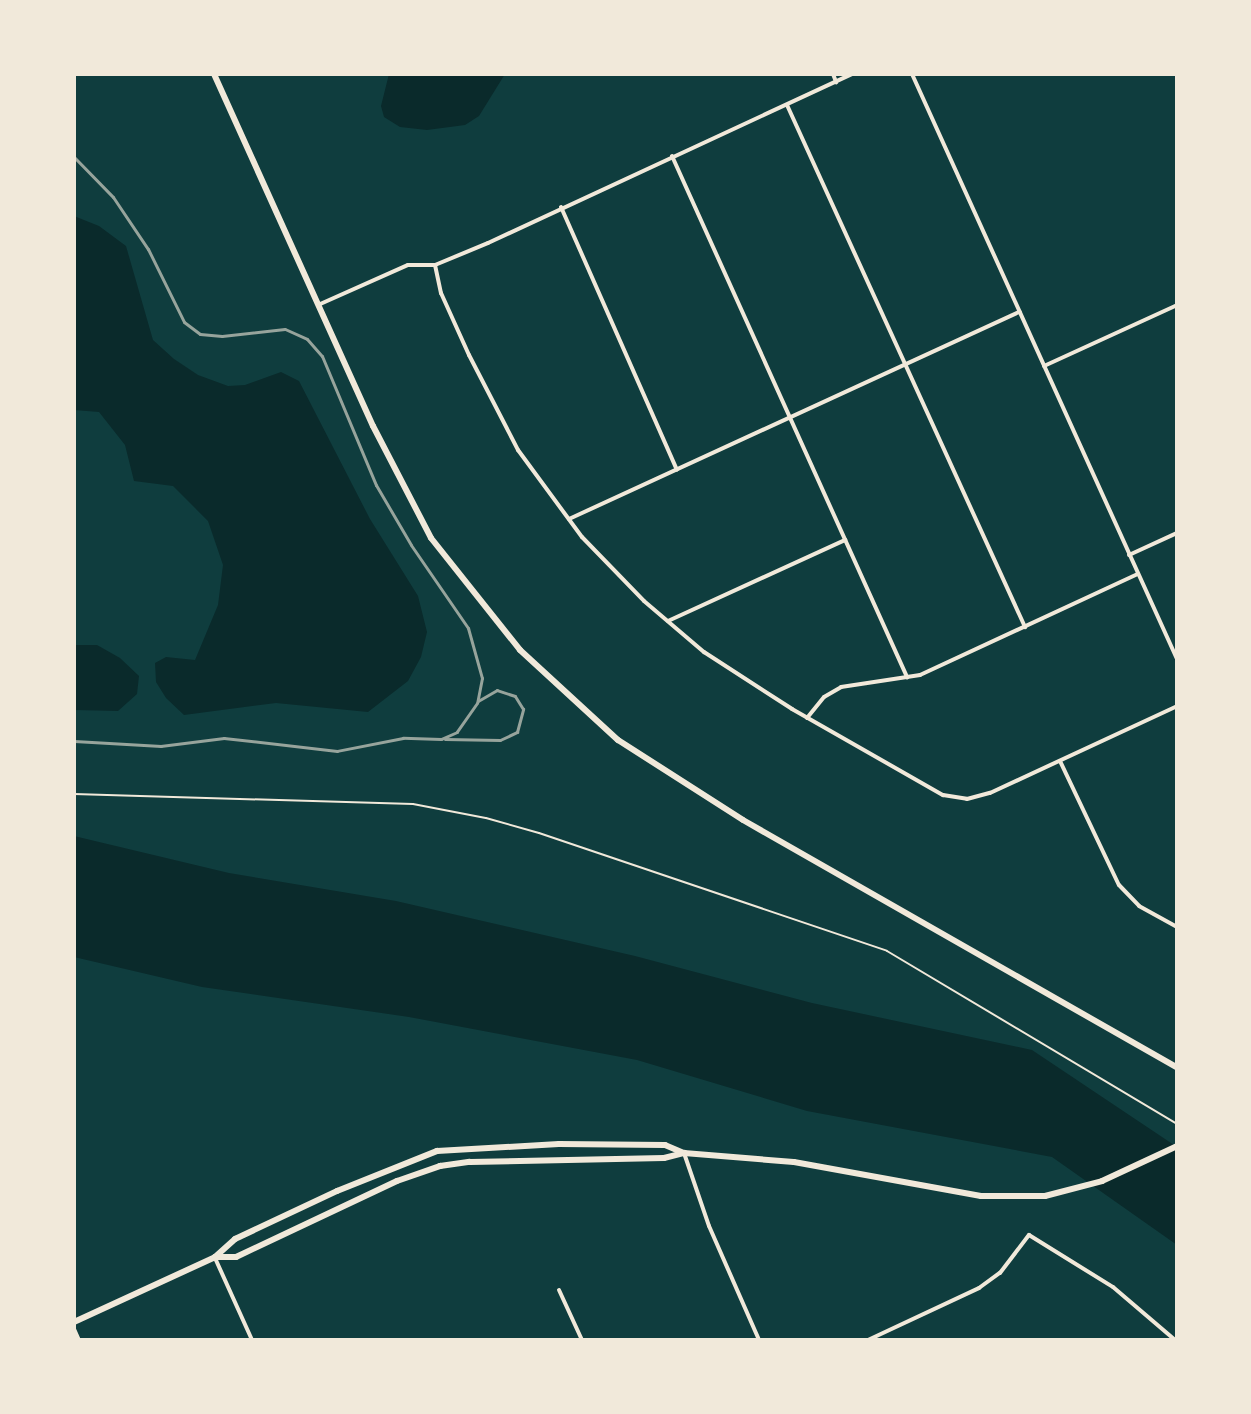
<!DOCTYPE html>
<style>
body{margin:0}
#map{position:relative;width:1251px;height:1414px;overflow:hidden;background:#0f3d3e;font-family:Rubik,sans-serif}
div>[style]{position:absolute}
.water>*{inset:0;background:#0a2a2b}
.path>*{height:2px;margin:-1px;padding:0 1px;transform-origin:1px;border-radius:1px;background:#f1e9da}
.minor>*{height:4px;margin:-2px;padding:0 2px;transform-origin:2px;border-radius:2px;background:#f1e9da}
.secondary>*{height:6px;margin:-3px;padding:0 3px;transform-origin:3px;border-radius:3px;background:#f1e9da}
.rail>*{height:3px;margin:-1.5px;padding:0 1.5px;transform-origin:1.5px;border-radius:1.5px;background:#97a49c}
span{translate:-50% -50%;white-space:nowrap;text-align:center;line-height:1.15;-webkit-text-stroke:6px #f1e9da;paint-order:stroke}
.frame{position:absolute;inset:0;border:76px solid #f1e9da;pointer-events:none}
</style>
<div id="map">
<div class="water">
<div style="clip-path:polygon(389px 74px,505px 74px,479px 116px,465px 125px,427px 130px,400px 127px,384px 117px,381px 106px)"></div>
<div style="clip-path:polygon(74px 216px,99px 226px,126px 246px,153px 340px,174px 359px,198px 375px,228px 386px,245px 385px,281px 372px,299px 381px,370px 519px,418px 596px,427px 632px,421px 657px,408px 681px,368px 712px,276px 703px,184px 715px,166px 698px,156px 682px,155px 663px,166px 657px,195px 660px,218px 605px,223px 565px,208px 521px,173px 486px,134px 481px,125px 445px,99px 412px,74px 410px)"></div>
<div style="clip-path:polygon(74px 645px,97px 645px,120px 658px,139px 676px,137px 694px,118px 711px,74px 710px)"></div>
<div style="clip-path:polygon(74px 836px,229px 873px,396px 901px,635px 956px,812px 1003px,1032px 1050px,1177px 1147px,1177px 1245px,1052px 1157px,807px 1111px,637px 1060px,409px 1017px,202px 987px,74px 957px)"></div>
</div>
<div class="path">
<div style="left:74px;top:794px;width:339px;rotate:1.7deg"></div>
<div style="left:413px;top:804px;width:74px;rotate:10.9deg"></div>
<div style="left:486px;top:818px;width:55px;rotate:15.8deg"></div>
<div style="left:539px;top:833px;width:367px;rotate:18.7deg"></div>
<div style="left:887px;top:951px;width:338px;rotate:30.8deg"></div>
</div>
<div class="minor">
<div style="left:833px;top:74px;width:9px;rotate:69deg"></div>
<div style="left:912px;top:74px;width:642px;rotate:65.63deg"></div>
<div style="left:787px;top:105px;width:574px;rotate:65.49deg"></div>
<div style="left:672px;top:156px;width:572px;rotate:65.72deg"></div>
<div style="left:561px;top:207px;width:287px;rotate:66.2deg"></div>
<div style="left:435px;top:265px;width:29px;rotate:78deg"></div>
<div style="left:441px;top:293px;width:68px;rotate:65.7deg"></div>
<div style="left:469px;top:355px;width:107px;rotate:62.7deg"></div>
<div style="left:518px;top:450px;width:108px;rotate:53.7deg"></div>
<div style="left:582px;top:537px;width:89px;rotate:45.9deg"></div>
<div style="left:644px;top:601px;width:79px;rotate:40.4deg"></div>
<div style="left:704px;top:652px;width:105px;rotate:32.9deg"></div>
<div style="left:792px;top:709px;width:174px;rotate:29.7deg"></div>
<div style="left:943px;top:795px;width:24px;rotate:9deg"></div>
<div style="left:967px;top:799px;width:24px;rotate:-15deg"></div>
<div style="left:990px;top:793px;width:206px;rotate:-24.9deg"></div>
<div style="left:318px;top:305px;width:98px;rotate:-24deg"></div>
<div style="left:408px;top:265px;width:27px"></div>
<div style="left:435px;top:265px;width:57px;rotate:-22.5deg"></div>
<div style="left:488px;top:243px;width:401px;rotate:-24.9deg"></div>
<div style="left:1044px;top:366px;width:146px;rotate:-24.6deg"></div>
<div style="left:569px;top:519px;width:496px;rotate:-24.7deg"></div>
<div style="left:1129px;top:555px;width:53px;rotate:-24.6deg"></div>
<div style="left:668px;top:621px;width:195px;rotate:-24.6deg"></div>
<div style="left:807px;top:718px;width:27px;rotate:-51deg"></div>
<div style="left:824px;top:697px;width:20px;rotate:-30deg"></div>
<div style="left:841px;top:687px;width:80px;rotate:-8.6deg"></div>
<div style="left:920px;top:675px;width:240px;rotate:-24.9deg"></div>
<div style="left:1060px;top:761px;width:137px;rotate:64.6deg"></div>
<div style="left:1119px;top:885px;width:29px;rotate:46deg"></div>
<div style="left:1139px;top:906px;width:43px;rotate:28.9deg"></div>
<div style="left:684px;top:1153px;width:77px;rotate:71.1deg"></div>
<div style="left:709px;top:1226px;width:124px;rotate:66.3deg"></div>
<div style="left:215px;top:1258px;width:90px;rotate:65.7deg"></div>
<div style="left:559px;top:1290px;width:55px;rotate:65.3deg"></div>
<div style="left:74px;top:1329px;width:12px;rotate:66deg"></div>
<div style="left:868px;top:1340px;width:123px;rotate:-25.1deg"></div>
<div style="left:979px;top:1288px;width:26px;rotate:-36deg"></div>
<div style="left:1000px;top:1273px;width:48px;rotate:-52.7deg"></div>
<div style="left:1029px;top:1235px;width:99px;rotate:31.8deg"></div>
<div style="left:1113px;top:1287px;width:82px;rotate:40.5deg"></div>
</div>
<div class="secondary">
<div style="left:214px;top:74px;width:386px;rotate:65.7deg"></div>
<div style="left:373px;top:426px;width:126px;rotate:62.6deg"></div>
<div style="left:431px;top:538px;width:143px;rotate:51.5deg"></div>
<div style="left:520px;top:650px;width:133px;rotate:42.6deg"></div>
<div style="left:618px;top:740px;width:148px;rotate:32.6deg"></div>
<div style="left:743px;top:820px;width:500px;rotate:29.7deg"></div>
<div style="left:215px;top:1257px;width:21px"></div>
<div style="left:236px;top:1257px;width:178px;rotate:-25.3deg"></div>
<div style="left:397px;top:1181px;width:46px;rotate:-19.2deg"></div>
<div style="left:440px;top:1166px;width:30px;rotate:-8deg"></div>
<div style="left:470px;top:1162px;width:194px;rotate:-1.2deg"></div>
<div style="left:664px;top:1158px;width:21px;rotate:-14deg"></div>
<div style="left:684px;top:1153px;width:110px;rotate:4.7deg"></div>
<div style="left:794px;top:1162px;width:190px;rotate:10.3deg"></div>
<div style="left:981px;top:1196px;width:64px"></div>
<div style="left:1045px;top:1196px;width:59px;rotate:-14.7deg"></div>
<div style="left:1102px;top:1181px;width:83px;rotate:-25deg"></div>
<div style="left:74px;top:1322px;width:155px;rotate:-24.7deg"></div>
<div style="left:215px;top:1257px;width:27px;rotate:-42deg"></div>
<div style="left:235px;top:1239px;width:113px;rotate:-25.2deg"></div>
<div style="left:337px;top:1191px;width:108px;rotate:-21.8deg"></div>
<div style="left:437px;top:1151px;width:122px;rotate:-3.3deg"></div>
<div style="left:559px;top:1144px;width:106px;rotate:0.5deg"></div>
<div style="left:665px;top:1145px;width:21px;rotate:23deg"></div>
</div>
<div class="rail">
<div style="left:74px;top:157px;width:56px;rotate:45.7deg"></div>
<div style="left:113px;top:197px;width:63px;rotate:56.1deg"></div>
<div style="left:148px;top:249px;width:81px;rotate:63.7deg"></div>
<div style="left:184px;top:322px;width:20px;rotate:37deg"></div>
<div style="left:200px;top:334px;width:22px;rotate:5deg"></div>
<div style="left:222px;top:336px;width:63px;rotate:-6.3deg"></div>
<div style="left:285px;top:329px;width:24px;rotate:24deg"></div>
<div style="left:307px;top:339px;width:23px;rotate:49deg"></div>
<div style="left:322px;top:356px;width:140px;rotate:67.3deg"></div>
<div style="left:376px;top:485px;width:69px;rotate:59.7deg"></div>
<div style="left:411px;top:545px;width:101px;rotate:55.5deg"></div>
<div style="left:468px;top:628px;width:52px;rotate:74.4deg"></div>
<div style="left:482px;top:678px;width:25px;rotate:101deg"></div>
<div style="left:477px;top:703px;width:35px;rotate:125deg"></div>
<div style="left:457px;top:732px;width:17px;rotate:156deg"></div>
<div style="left:441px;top:739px;width:38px;rotate:-178deg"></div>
<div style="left:403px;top:738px;width:67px;rotate:168.9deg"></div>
<div style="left:337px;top:751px;width:114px;rotate:-173.4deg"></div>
<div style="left:224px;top:738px;width:64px;rotate:172.8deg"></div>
<div style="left:161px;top:746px;width:87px;rotate:-176.7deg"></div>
<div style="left:445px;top:739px;width:55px;rotate:1deg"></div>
<div style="left:500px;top:740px;width:19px;rotate:-25deg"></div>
<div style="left:517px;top:732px;width:24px;rotate:-75deg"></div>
<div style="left:523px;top:709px;width:15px;rotate:-122deg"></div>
<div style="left:515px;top:696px;width:19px;rotate:-162deg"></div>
<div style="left:497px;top:690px;width:22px;rotate:150deg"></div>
</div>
<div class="frame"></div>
</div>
